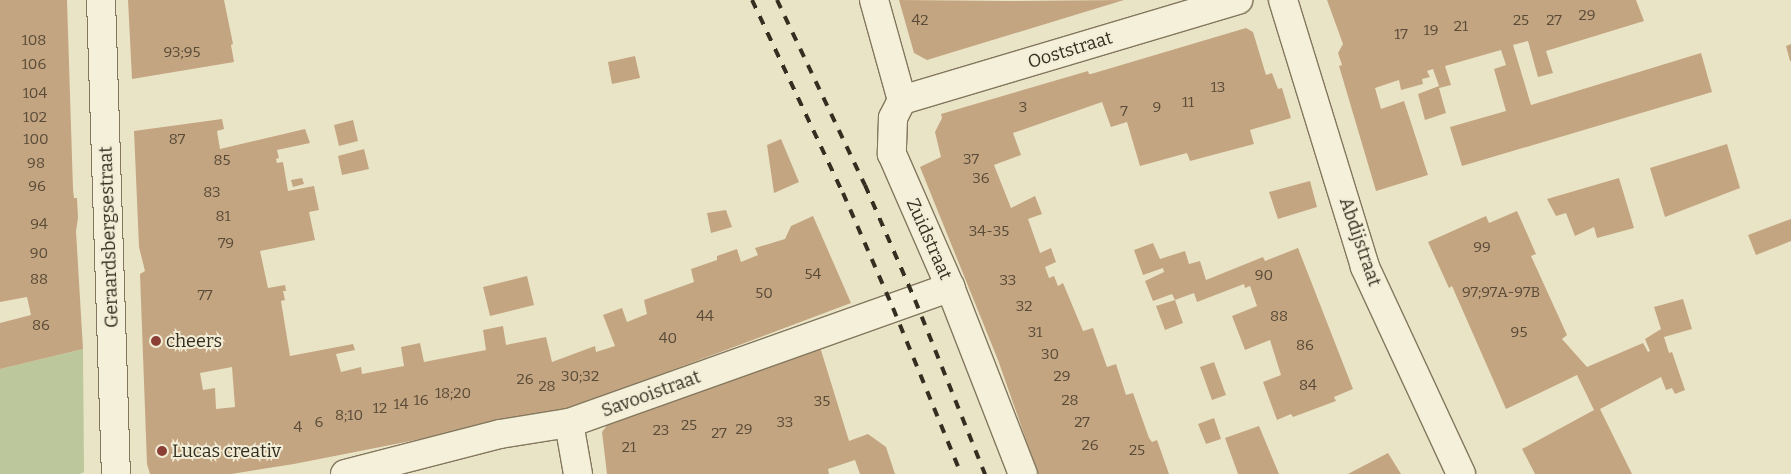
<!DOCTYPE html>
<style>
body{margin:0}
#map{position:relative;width:1791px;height:474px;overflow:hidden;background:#eae4c7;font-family:Bitter,serif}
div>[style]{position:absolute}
.green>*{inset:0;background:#bcc79c}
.building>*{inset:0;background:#c4a581}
.roads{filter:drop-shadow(1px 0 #83775e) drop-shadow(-1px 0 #83775e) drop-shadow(0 1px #83775e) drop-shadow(0 -1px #83775e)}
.minor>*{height:28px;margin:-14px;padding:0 14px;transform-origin:14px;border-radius:14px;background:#f5f0d9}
.rail>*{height:4px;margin-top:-2px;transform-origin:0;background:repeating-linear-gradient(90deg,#352d20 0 9px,transparent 0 18px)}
.dots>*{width:14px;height:14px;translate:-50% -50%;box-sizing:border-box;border:2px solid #f2edd6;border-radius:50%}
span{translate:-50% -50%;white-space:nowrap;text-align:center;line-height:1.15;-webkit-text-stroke:4px #f2edd6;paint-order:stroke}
.number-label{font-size:15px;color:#594b38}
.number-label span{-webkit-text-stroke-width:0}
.street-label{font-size:18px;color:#352d20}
.poi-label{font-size:18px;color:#352d20}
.left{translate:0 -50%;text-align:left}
</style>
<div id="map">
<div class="green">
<div style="clip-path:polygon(83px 349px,84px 472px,80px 474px,0 474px,0 369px)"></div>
</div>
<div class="building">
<div style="clip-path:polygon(0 0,67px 0,73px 189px,74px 198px,77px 198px,78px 218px,76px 231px,83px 349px,0 369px,0 323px,31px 315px,27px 297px,0 302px)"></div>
<div style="clip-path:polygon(128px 0,224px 0,233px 44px,231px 45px,234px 62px,132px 79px)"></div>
<div style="clip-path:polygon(899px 0,1007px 1px,1124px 0,927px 60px,914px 53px)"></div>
<div style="clip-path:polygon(1327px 0,1636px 0,1644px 21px,1546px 51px,1553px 73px,1538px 77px,1528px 41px,1513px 45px,1531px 105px,1701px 53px,1712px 92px,1462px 166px,1450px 127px,1506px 111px,1494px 69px,1506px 65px,1501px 50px,1445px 66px,1451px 85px,1439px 88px,1446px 113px,1425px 120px,1418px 94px,1439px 86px,1433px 69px,1427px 71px,1430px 77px,1422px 79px,1423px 84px,1401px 90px,1399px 80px,1375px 88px,1381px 109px,1404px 101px,1428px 175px,1376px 191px,1339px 66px,1342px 65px,1338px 53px,1343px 44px)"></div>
<div style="clip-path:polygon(1246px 28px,1253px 32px,1266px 75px,1272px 73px,1278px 89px,1282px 88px,1291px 118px,1250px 130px,1254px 144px,1190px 161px,1187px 153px,1140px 166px,1127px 122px,1111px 127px,1102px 102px,1013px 133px,1021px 155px,994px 165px,1011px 208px,1035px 196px,1042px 214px,1028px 219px,1040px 253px,1051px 248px,1056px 262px,1045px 267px,1049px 278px,1054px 276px,1058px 286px,1063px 283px,1083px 331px,1093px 328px,1107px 367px,1116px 364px,1126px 395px,1133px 393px,1149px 438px,1152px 442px,1157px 440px,1169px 474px,1038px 474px,998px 360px,920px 167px,941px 157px,935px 132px,942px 118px,941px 114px,1088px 71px,1089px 74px,1091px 74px)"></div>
<div style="clip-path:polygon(1791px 44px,1791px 61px,1790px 61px,1786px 46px)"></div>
<div style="clip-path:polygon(635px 56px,640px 78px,612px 84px,608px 62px)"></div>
<div style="clip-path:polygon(evenodd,222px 119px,224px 129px,217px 131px,220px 149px,305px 129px,310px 143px,277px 150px,279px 158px,276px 159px,277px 163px,283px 162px,288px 191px,314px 186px,319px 210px,309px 212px,315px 240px,260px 251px,268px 288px,285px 285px,286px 291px,283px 291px,285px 300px,281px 301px,290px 356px,353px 344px,355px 350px,336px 354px,341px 372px,361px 367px,362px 374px,404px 366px,401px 347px,420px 343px,424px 362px,486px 350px,483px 330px,503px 326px,506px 345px,546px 337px,552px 362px,595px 346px,596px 352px,615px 346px,603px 315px,622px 308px,627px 322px,647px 314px,644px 300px,694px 282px,691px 269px,717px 260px,717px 256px,737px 249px,741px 262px,758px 255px,755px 248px,785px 239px,791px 226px,813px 216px,851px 303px,563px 411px,294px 464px,231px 474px,150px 474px,147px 464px,140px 274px,145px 271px,139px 247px,134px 131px,222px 119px,232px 367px,235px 407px,216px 409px,215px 388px,203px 390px,200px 373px,232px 367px)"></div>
<div style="clip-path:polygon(353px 120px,358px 141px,339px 146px,334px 125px)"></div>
<div style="clip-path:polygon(781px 139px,799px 182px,774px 193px,767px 145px)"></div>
<div style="clip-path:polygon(1727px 144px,1740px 188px,1665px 217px,1650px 168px)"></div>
<div style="clip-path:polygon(364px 149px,369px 169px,342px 175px,338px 156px)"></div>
<div style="clip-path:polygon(302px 178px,304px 184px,293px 187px,291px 180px)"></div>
<div style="clip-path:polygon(1619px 178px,1634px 228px,1597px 238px,1594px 227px,1575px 236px,1566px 213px,1556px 216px,1547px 199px)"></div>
<div style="clip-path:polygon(1310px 181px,1317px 207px,1278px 219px,1269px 192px)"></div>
<div style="clip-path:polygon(726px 210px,732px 227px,711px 233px,707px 213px)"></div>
<div style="clip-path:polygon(1517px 211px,1536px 254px,1531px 256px,1567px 335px,1562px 339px,1587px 367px,1643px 343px,1648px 352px,1650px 351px,1645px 339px,1661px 329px,1654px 307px,1683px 299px,1692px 329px,1664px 337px,1669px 353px,1672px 352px,1685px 390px,1675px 394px,1672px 388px,1666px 390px,1661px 377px,1600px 409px,1632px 474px,1535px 474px,1522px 449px,1594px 410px,1577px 375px,1506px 409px,1452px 286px,1449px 288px,1428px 242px,1486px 216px,1489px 223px)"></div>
<div style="clip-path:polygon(1791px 219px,1791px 241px,1756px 255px,1748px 235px)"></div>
<div style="clip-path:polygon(1153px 243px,1160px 259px,1185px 251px,1189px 264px,1200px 261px,1206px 280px,1263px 257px,1265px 261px,1298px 248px,1353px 389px,1334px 397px,1336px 401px,1293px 417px,1291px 414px,1277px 420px,1263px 382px,1281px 375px,1270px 340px,1245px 350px,1232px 316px,1257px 306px,1250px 286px,1245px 288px,1244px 284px,1197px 302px,1194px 293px,1175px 300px,1172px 294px,1153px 301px,1145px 281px,1164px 272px,1163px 268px,1143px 275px,1134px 250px)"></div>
<div style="clip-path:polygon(527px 276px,534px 305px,490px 316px,483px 287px)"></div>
<div style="clip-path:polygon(1175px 300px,1183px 323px,1165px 330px,1156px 306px)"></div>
<div style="clip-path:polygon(820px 347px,849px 441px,868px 434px,886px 447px,895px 474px,860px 474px,855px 460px,828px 469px,829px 474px,607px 474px,602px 432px,608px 424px)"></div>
<div style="clip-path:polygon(1214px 362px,1226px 395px,1212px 400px,1200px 367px)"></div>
<div style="clip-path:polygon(1214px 418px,1221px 439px,1206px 444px,1198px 424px)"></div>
<div style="clip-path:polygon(1259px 426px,1279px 474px,1238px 474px,1225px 438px)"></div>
<div style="clip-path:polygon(1388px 453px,1401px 474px,1348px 474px)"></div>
</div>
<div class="roads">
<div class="minor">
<div style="left:101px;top:0;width:474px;rotate:88.2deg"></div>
<div style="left:874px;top:0;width:104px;rotate:74.4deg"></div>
<div style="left:902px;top:100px;width:20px;rotate:117deg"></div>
<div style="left:893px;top:118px;width:36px;rotate:92deg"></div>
<div style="left:892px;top:154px;width:145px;rotate:66.4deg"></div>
<div style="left:950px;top:287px;width:201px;rotate:68.7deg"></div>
<div style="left:1283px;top:0;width:279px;rotate:72.9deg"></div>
<div style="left:1365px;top:267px;width:228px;rotate:65.1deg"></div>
<div style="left:902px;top:100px;width:351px;rotate:-16.6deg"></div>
<div style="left:569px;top:423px;width:52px;rotate:80deg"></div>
<div style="left:345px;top:474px;width:160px;rotate:-14.5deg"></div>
<div style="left:500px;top:434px;width:70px;rotate:-9.1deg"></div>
<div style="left:569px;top:423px;width:405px;rotate:-19.6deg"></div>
</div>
</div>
<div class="rail">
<div style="left:752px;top:0;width:213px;rotate:64.8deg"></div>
<div style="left:843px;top:193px;width:125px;rotate:66.5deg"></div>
<div style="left:893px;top:308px;width:179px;rotate:67.7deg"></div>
<div style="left:777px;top:0;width:205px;rotate:64.6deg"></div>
<div style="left:865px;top:185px;width:125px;rotate:66.5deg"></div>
<div style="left:915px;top:300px;width:188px;rotate:68.1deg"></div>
</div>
<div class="dots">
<div style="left:156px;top:341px;background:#8c3f35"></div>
<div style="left:162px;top:451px;background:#8c3f35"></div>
</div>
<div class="number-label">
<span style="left:1587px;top:16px">29</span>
<span style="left:920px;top:21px">42</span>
<span style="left:1521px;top:21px">25</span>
<span style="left:1554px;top:21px">27</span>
<span style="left:1461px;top:27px">21</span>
<span style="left:1431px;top:31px">19</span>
<span style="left:1401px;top:35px">17</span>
<span style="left:34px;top:41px">108</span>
<span style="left:182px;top:53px">93;95</span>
<span style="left:34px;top:65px">106</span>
<span style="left:1218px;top:88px">13</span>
<span style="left:35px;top:94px">104</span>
<span style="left:1188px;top:103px">11</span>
<span style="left:1023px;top:108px">3</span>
<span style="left:1157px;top:108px">9</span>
<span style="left:1124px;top:112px">7</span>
<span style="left:35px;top:118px">102</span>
<span style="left:36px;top:140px">100</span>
<span style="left:177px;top:140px">87</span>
<span style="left:971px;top:160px">37</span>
<span style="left:222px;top:161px">85</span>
<span style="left:36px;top:164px">98</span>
<span style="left:981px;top:179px">36</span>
<span style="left:37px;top:187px">96</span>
<span style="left:212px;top:193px">83</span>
<span style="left:223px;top:217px">81</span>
<span style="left:39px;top:225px">94</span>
<span style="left:989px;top:232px">34-35</span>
<span style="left:226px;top:244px">79</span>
<span style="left:1482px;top:248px">99</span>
<span style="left:39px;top:254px">90</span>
<span style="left:813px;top:275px">54</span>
<span style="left:1264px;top:276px">90</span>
<span style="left:39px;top:280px">88</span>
<span style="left:1008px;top:281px">33</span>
<span style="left:1501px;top:293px">97;97A-97B</span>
<span style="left:764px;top:294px">50</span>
<span style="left:205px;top:296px">77</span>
<span style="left:1024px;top:307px">32</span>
<span style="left:705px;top:317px">44</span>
<span style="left:1279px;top:317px">88</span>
<span style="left:41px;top:326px">86</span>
<span style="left:1035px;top:333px">31</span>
<span style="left:1519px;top:333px">95</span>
<span style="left:668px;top:339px">40</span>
<span style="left:1305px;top:346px">86</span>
<span style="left:1050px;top:355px">30</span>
<span style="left:580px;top:377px">30;32</span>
<span style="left:1062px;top:377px">29</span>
<span style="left:525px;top:380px">26</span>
<span style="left:1308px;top:386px">84</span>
<span style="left:547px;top:387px">28</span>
<span style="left:453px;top:394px">18;20</span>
<span style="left:421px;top:401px">16</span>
<span style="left:1070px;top:401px">28</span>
<span style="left:822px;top:402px">35</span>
<span style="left:401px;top:405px">14</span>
<span style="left:380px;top:409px">12</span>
<span style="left:349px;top:416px">8;10</span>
<span style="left:319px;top:423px">6</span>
<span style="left:785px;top:423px">33</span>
<span style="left:1082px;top:423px">27</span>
<span style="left:689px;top:426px">25</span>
<span style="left:298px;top:428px">4</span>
<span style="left:744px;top:430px">29</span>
<span style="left:661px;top:431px">23</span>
<span style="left:719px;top:434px">27</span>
<span style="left:1090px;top:446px">26</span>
<span style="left:629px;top:448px">21</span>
<span style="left:1137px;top:451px">25</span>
</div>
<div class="street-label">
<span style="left:1070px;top:50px;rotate:-17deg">Ooststraat</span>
<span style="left:109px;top:237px;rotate:-92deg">Geraardsbergsestraat</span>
<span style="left:929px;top:239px;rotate:66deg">Zuidstraat</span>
<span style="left:1360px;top:242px;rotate:71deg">Abdijstraat</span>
<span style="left:651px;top:394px;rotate:-20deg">Savooistraat</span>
</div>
<div class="poi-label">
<span class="left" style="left:166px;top:341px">cheers</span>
<span class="left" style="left:172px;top:451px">Lucas creativ</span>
</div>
</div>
